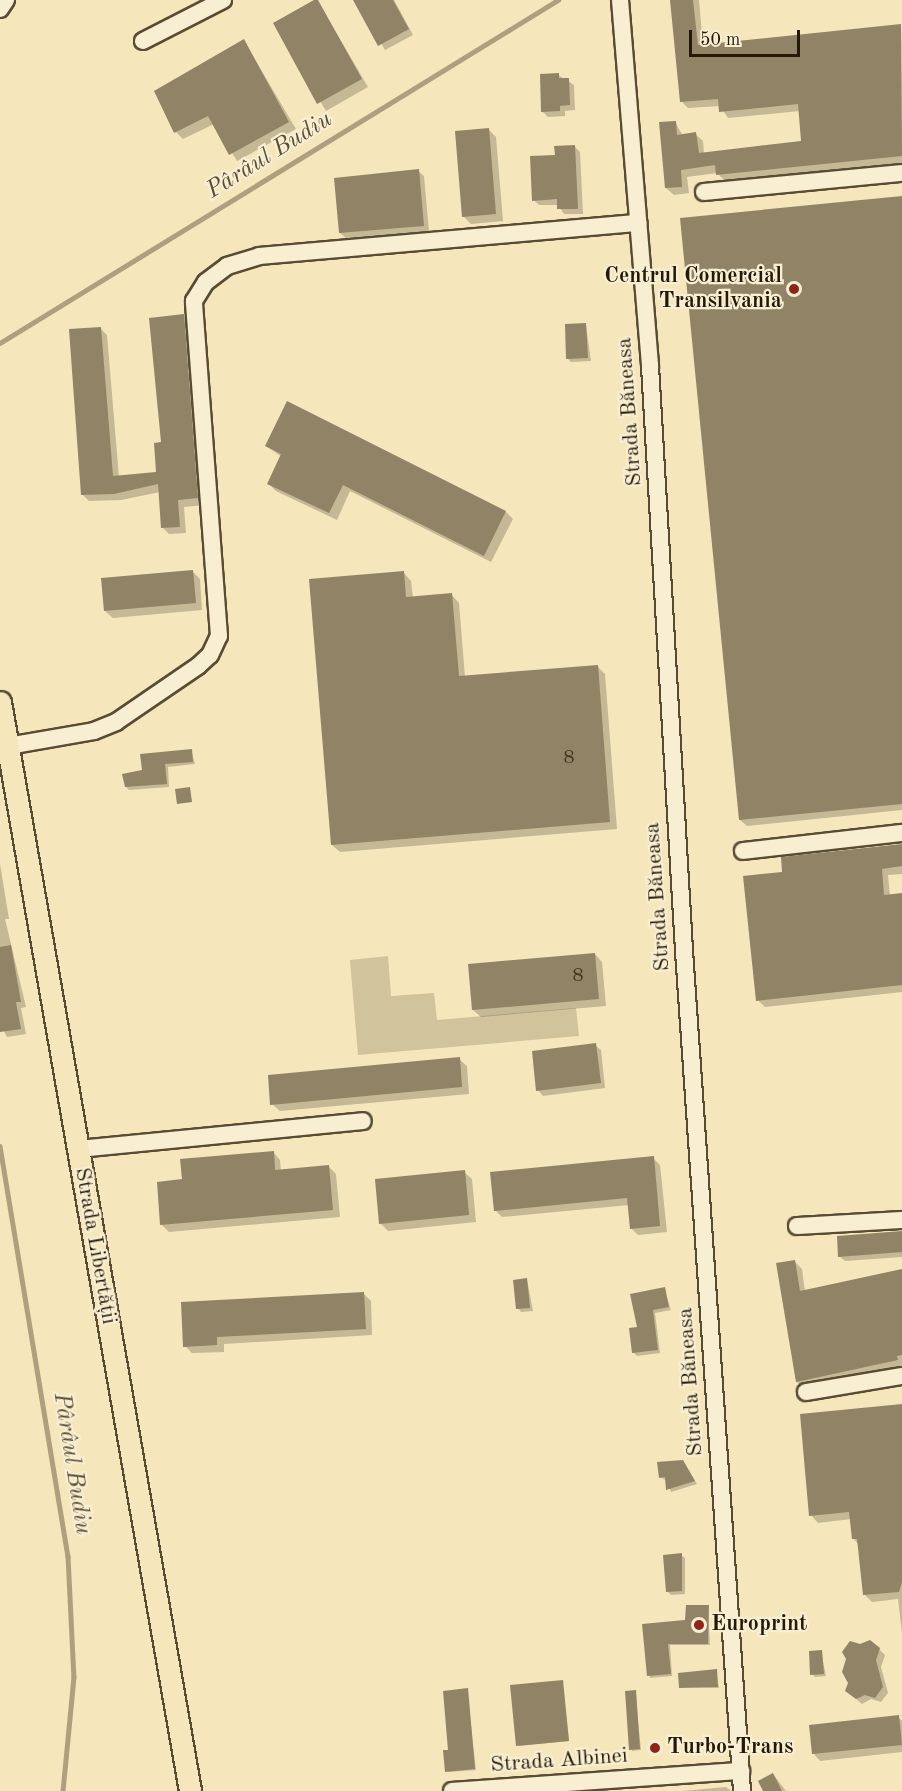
<!DOCTYPE html>
<meta charset="utf-8">
<style>
body{margin:0}
#map{position:relative;width:902px;height:1791px;overflow:hidden;background:#f5e6bb;font-family:"Old Standard TT",serif}
div>[style]{position:absolute}
.green>*{inset:0;background:#d1c39c}
.shadow>*{inset:0;background:#0003}
.stream>*{height:4.5px;margin:-2.25px;padding:0 2.25px;transform-origin:2.25px;border-radius:2.25px;background:#aea07e}
.building>*{inset:0;background:#918365}
.roads{filter:drop-shadow(2px 0 #584c34) drop-shadow(-2px 0 #584c34) drop-shadow(0 2px #584c34) drop-shadow(0 -2px #584c34)}
.minor>*{height:16px;margin:-8px;padding:0 8px;transform-origin:8px;border-radius:8px;background:#f8efd3}
.major>*{height:21px;margin:-10.5px;padding:0 10.5px;transform-origin:10.5px;border-radius:10.5px;background:#f5e6bb}
.dots>*{width:16px;height:16px;translate:-50% -50%;box-sizing:border-box;border:3px solid #f8efd3;border-radius:50%}
span{translate:-50% -50%;white-space:nowrap;text-align:center;line-height:1.15;-webkit-text-stroke:4.5px #f8efd3;paint-order:stroke}
.number-label{font-size:20px;color:#3f331e}
.number-label span{-webkit-text-stroke-width:0}
.poi-label{font-size:22px;color:#241807;font-weight:700}
.right{translate:-100% -50%;text-align:right}
.left{translate:0 -50%;text-align:left}
.street-label{font-size:22px;color:#241807}
.water-label{font-size:24px;color:#5b4e37;font-style:italic}
.scale{position:absolute;left:689px;top:30px;width:111px;height:27px;box-sizing:border-box;border:3px solid #241807;border-top:0;padding-left:8px;font-size:18px;line-height:21px;white-space:nowrap;color:#241807;-webkit-text-stroke:4px #f8efd3;paint-order:stroke}
</style>
<div id="map">
<div class="green">
<div style="clip-path:polygon(388px 956px,391px 996px,434px 993px,437px 1020px,576px 1008px,579px 1036px,358px 1055px,350px 960px)"></div>
</div>
<div class="shadow">
<div style="clip-path:polygon(317px 0,368px 87px,326px 111px,275px 24px)"></div>
<div style="clip-path:polygon(355px 0,394px 0,413px 35px,385px 50px)"></div>
<div style="clip-path:polygon(671px 0,699px 0,703px 46px,901px 26px,902px 163px,725px 181px,717px 173px,687px 177px,689px 193px,674px 195px,666px 188px,675px 122px,683px 136px,695px 134px,703px 141px,704px 154px,803px 143px,800px 111px,728px 118px,720px 106px,688px 108px,681px 101px)"></div>
<div style="clip-path:polygon(244px 41px,296px 129px,237px 161px,214px 124px,183px 139px,176px 132px)"></div>
<div style="clip-path:polygon(558px 75px,574px 85px,575px 110px,565px 111px,565px 116px,548px 117px,542px 111px)"></div>
<div style="clip-path:polygon(488px 129px,496px 137px,503px 221px,471px 224px,463px 216px)"></div>
<div style="clip-path:polygon(575px 147px,580px 152px,583px 214px,564px 214px,558px 205px,539px 205px,534px 200px,556px 157px)"></div>
<div style="clip-path:polygon(418px 171px,424px 176px,429px 231px,346px 238px,340px 233px)"></div>
<div style="clip-path:polygon(902px 198px,902px 810px,747px 826px,740px 820px)"></div>
<div style="clip-path:polygon(184px 316px,191px 323px,205px 505px,184px 507px,186px 533px,169px 534px,162px 527px,160px 492px,121px 500px,89px 501px,82px 494px,100px 328px,107px 335px,119px 477px,157px 473px)"></div>
<div style="clip-path:polygon(586px 325px,591px 361px,571px 362px,567px 358px)"></div>
<div style="clip-path:polygon(288px 403px,506px 512px,513px 519px,491px 562px,350px 491px,337px 520px,276px 491px,269px 484px,282px 457px,266px 446px)"></div>
<div style="clip-path:polygon(192px 571px,200px 579px,202px 610px,113px 618px,105px 611px)"></div>
<div style="clip-path:polygon(404px 573px,411px 581px,413px 598px,452px 595px,459px 603px,465px 677px,597px 666px,605px 674px,617px 829px,340px 852px,332px 845px)"></div>
<div style="clip-path:polygon(191px 750px,195px 764px,168px 767px,169px 787px,129px 790px,126px 787px,143px 771px)"></div>
<div style="clip-path:polygon(902px 845px,902px 874px,888px 875px,890px 896px,902px 895px,902px 992px,765px 1007px,758px 1000px,784px 873px)"></div>
<div style="clip-path:polygon(0 864px,9px 919px,5px 919px,26px 1007px,21px 1008px,26px 1034px,7px 1037px,0 1023px)"></div>
<div style="clip-path:polygon(595px 954px,602px 962px,606px 1006px,481px 1017px,473px 1010px)"></div>
<div style="clip-path:polygon(595px 1045px,601px 1050px,605px 1088px,543px 1096px,538px 1090px)"></div>
<div style="clip-path:polygon(459px 1059px,467px 1066px,469px 1094px,280px 1111px,272px 1104px)"></div>
<div style="clip-path:polygon(273px 1152px,280px 1160px,281px 1171px,329px 1167px,336px 1174px,340px 1217px,169px 1232px,162px 1225px,183px 1181px)"></div>
<div style="clip-path:polygon(653px 1158px,660px 1165px,667px 1232px,638px 1235px,631px 1228px,629px 1205px,502px 1217px,495px 1210px)"></div>
<div style="clip-path:polygon(464px 1172px,472px 1179px,476px 1222px,388px 1231px,380px 1223px)"></div>
<div style="clip-path:polygon(902px 1233px,902px 1257px,845px 1261px,839px 1256px)"></div>
<div style="clip-path:polygon(795px 1262px,802px 1269px,805px 1292px,902px 1271px,902px 1365px,804px 1389px,797px 1382px)"></div>
<div style="clip-path:polygon(527px 1280px,533px 1311px,521px 1312px,518px 1308px)"></div>
<div style="clip-path:polygon(664px 1289px,671px 1310px,655px 1313px,660px 1353px,637px 1356px,633px 1352px,639px 1328px)"></div>
<div style="clip-path:polygon(364px 1294px,371px 1301px,372px 1335px,224px 1344px,224px 1352px,192px 1353px,185px 1346px)"></div>
<div style="clip-path:polygon(902px 1406px,902px 1633px,898px 1599px,872px 1602px,865px 1595px,859px 1545px,853px 1538px,851px 1519px,818px 1523px,811px 1515px)"></div>
<div style="clip-path:polygon(683px 1461px,697px 1484px,671px 1492px,667px 1481px,660px 1477px)"></div>
<div style="clip-path:polygon(681px 1555px,685px 1558px,685px 1594px,671px 1595px,667px 1591px)"></div>
<div style="clip-path:polygon(708px 1607px,710px 1645px,670px 1645px,672px 1676px,650px 1678px,644px 1626px,687px 1622px)"></div>
<div style="clip-path:polygon(879px 1649px,885px 1655px,881px 1667px,888px 1693px,881px 1702px,871px 1699px,862px 1704px,853px 1696px)"></div>
<div style="clip-path:polygon(821px 1652px,826px 1676px,815px 1677px,812px 1674px)"></div>
<div style="clip-path:polygon(716px 1670px,719px 1688px,681px 1687px)"></div>
<div style="clip-path:polygon(562px 1681px,569px 1741px,519px 1746px,518px 1745px)"></div>
<div style="clip-path:polygon(467px 1690px,476px 1770px,448px 1772px,450px 1751px)"></div>
<div style="clip-path:polygon(635px 1692px,641px 1750px,632px 1751px,631px 1749px)"></div>
<div style="clip-path:polygon(898px 1717px,902px 1721px,902px 1752px,820px 1761px,813px 1753px)"></div>
<div style="clip-path:polygon(773px 1775px,776px 1778px,786px 1791px,764px 1791px)"></div>
<div style="clip-path:polygon(726px 1787px,731px 1791px,682px 1791px)"></div>
</div>
<div class="stream">
<div style="left:0;top:343px;width:655px;rotate:-31.58deg"></div>
<div style="left:0;top:1146px;width:416px;rotate:80.6deg"></div>
<div style="left:68px;top:1556px;width:121px;rotate:87.2deg"></div>
<div style="left:74px;top:1677px;width:115px;rotate:95.5deg"></div>
</div>
<div class="building">
<div style="clip-path:polygon(314px 0,318px 0,362px 79px,317px 104px,273px 23px)"></div>
<div style="clip-path:polygon(353px 0,393px 0,409px 29px,378px 46px)"></div>
<div style="clip-path:polygon(670px 0,693px 0,698px 45px,901px 24px,902px 156px,716px 175px,715px 165px,681px 170px,682px 187px,665px 188px,659px 122px,676px 121px,677px 135px,696px 132px,699px 153px,801px 141px,798px 104px,719px 112px,718px 99px,680px 102px)"></div>
<div style="clip-path:polygon(244px 39px,289px 122px,229px 155px,208px 116px,174px 133px,154px 91px)"></div>
<div style="clip-path:polygon(559px 73px,559px 78px,569px 78px,570px 105px,560px 106px,560px 111px,541px 112px,540px 74px)"></div>
<div style="clip-path:polygon(489px 128px,496px 214px,462px 217px,455px 131px)"></div>
<div style="clip-path:polygon(575px 145px,578px 209px,557px 209px,557px 199px,532px 201px,530px 156px,555px 155px,554px 146px)"></div>
<div style="clip-path:polygon(419px 169px,424px 226px,339px 233px,334px 178px)"></div>
<div style="clip-path:polygon(902px 196px,902px 804px,739px 820px,680px 218px)"></div>
<div style="clip-path:polygon(184px 314px,198px 498px,178px 500px,180px 527px,161px 528px,158px 484px,114px 494px,81px 495px,69px 329px,101px 327px,113px 476px,156px 472px,154px 443px,161px 442px,149px 318px)"></div>
<div style="clip-path:polygon(586px 323px,588px 358px,566px 359px,565px 324px)"></div>
<div style="clip-path:polygon(287px 401px,506px 511px,484px 556px,343px 485px,329px 513px,267px 484px,281px 454px,265px 446px)"></div>
<div style="clip-path:polygon(193px 570px,196px 603px,104px 611px,101px 578px)"></div>
<div style="clip-path:polygon(404px 571px,406px 597px,452px 593px,459px 676px,598px 665px,610px 822px,331px 845px,309px 579px)"></div>
<div style="clip-path:polygon(192px 749px,193px 762px,165px 764px,167px 784px,125px 787px,122px 774px,142px 770px,140px 754px)"></div>
<div style="clip-path:polygon(190px 787px,192px 802px,177px 804px,175px 789px)"></div>
<div style="clip-path:polygon(902px 844px,902px 866px,882px 869px,884px 895px,902px 893px,902px 985px,756px 1001px,743px 876px,782px 872px,781px 857px)"></div>
<div style="clip-path:polygon(11px 945px,21px 1002px,16px 1002px,21px 1029px,0 1032px,0 947px)"></div>
<div style="clip-path:polygon(595px 953px,599px 999px,472px 1010px,468px 964px)"></div>
<div style="clip-path:polygon(596px 1043px,601px 1083px,536px 1091px,532px 1051px)"></div>
<div style="clip-path:polygon(460px 1057px,462px 1087px,270px 1105px,268px 1075px)"></div>
<div style="clip-path:polygon(274px 1151px,275px 1170px,329px 1165px,333px 1210px,160px 1225px,157px 1182px,182px 1179px,180px 1159px)"></div>
<div style="clip-path:polygon(654px 1156px,660px 1226px,630px 1229px,627px 1198px,494px 1211px,490px 1172px)"></div>
<div style="clip-path:polygon(465px 1170px,469px 1215px,379px 1224px,375px 1179px)"></div>
<div style="clip-path:polygon(902px 1231px,902px 1252px,838px 1257px,837px 1236px)"></div>
<div style="clip-path:polygon(795px 1260px,800px 1291px,902px 1269px,902px 1355px,897px 1356px,898px 1360px,796px 1382px,776px 1263px)"></div>
<div style="clip-path:polygon(527px 1278px,530px 1308px,516px 1309px,513px 1280px)"></div>
<div style="clip-path:polygon(665px 1287px,669px 1307px,653px 1310px,658px 1350px,632px 1353px,629px 1328px,637px 1327px,630px 1294px)"></div>
<div style="clip-path:polygon(364px 1292px,366px 1329px,217px 1337px,217px 1345px,183px 1347px,181px 1302px)"></div>
<div style="clip-path:polygon(902px 1404px,902px 1582px,899px 1592px,863px 1595px,857px 1539px,852px 1539px,849px 1512px,809px 1516px,800px 1414px)"></div>
<div style="clip-path:polygon(683px 1460px,695px 1481px,666px 1490px,665px 1477px,659px 1478px,657px 1462px)"></div>
<div style="clip-path:polygon(682px 1553px,682px 1591px,666px 1592px,663px 1555px)"></div>
<div style="clip-path:polygon(686px 1605px,709px 1605px,708px 1644px,668px 1644px,671px 1674px,647px 1676px,642px 1624px,685px 1620px)"></div>
<div style="clip-path:polygon(870px 1640px,880px 1648px,876px 1660px,883px 1687px,875px 1698px,865px 1695px,856px 1699px,845px 1691px,848px 1683px,842px 1672px,846px 1659px,842px 1652px,850px 1641px,860px 1644px)"></div>
<div style="clip-path:polygon(822px 1650px,824px 1674px,810px 1675px,809px 1651px)"></div>
<div style="clip-path:polygon(717px 1669px,718px 1687px,679px 1688px,678px 1673px)"></div>
<div style="clip-path:polygon(563px 1680px,569px 1741px,516px 1746px,510px 1685px)"></div>
<div style="clip-path:polygon(468px 1688px,475px 1769px,445px 1772px,443px 1750px,448px 1750px,443px 1691px)"></div>
<div style="clip-path:polygon(636px 1690px,640px 1749px,629px 1750px,625px 1691px)"></div>
<div style="clip-path:polygon(899px 1715px,902px 1745px,812px 1754px,809px 1725px)"></div>
<div style="clip-path:polygon(773px 1773px,782px 1791px,763px 1791px,758px 1781px)"></div>
</div>
<div class="roads">
<div class="minor">
<div style="left:620px;top:0;width:367px;rotate:85.3deg"></div>
<div style="left:650px;top:366px;width:586px;rotate:86.67deg"></div>
<div style="left:684px;top:951px;width:842px;rotate:86.05deg"></div>
<div style="left:0;top:9px;width:11px;rotate:-56deg"></div>
<div style="left:143px;top:41px;width:90px;rotate:-27.1deg"></div>
<div style="left:704px;top:192px;width:199px;rotate:-5.5deg"></div>
<div style="left:8px;top:746px;width:87px;rotate:-9.9deg"></div>
<div style="left:94px;top:731px;width:24px;rotate:-22deg"></div>
<div style="left:116px;top:722px;width:99px;rotate:-34.3deg"></div>
<div style="left:198px;top:666px;width:16px;rotate:-43deg"></div>
<div style="left:210px;top:655px;width:21px;rotate:-65deg"></div>
<div style="left:219px;top:636px;width:336px;rotate:-94.3deg"></div>
<div style="left:194px;top:301px;width:22px;rotate:-58deg"></div>
<div style="left:206px;top:282px;width:26px;rotate:-37deg"></div>
<div style="left:227px;top:266px;width:34px;rotate:-17deg"></div>
<div style="left:259px;top:256px;width:381px;rotate:-5deg"></div>
<div style="left:743px;top:851px;width:160px;rotate:-6.5deg"></div>
<div style="left:79px;top:1149px;width:285px;rotate:-5.6deg"></div>
<div style="left:797px;top:1226px;width:105px;rotate:-3.3deg"></div>
<div style="left:806px;top:1392px;width:97px;rotate:-9.5deg"></div>
<div style="left:452px;top:1791px;width:290px;rotate:-4deg"></div>
</div>
<div class="major">
<div style="left:0;top:702px;width:1105px;rotate:80.1deg"></div>
</div>
</div>
<div class="dots">
<div style="left:794px;top:289px;background:#8f2418"></div>
<div style="left:699px;top:1625px;background:#8f2418"></div>
<div style="left:655px;top:1748px;background:#8f2418"></div>
</div>
<div class="number-label">
<span style="left:569px;top:758px">8</span>
<span style="left:578px;top:976px">8</span>
</div>
<div class="poi-label">
<span class="right" style="left:782px;top:289px">Centrul Comercial<br>Transilvania</span>
<span class="left" style="left:711px;top:1625px">Europrint</span>
<span class="left" style="left:667px;top:1748px">Turbo-Trans</span>
</div>
<div class="street-label">
<span style="left:630px;top:412px;rotate:-94deg">Strada Băneasa</span>
<span style="left:658px;top:897px;rotate:-94deg">Strada Băneasa</span>
<span style="left:95px;top:1246px;rotate:80deg">Strada Libertății</span>
<span style="left:691px;top:1382px;rotate:-94deg">Strada Băneasa</span>
<span style="left:559px;top:1761px;rotate:-4deg">Strada Albinei</span>
</div>
<div class="water-label">
<span style="left:270px;top:156px;rotate:-32deg">Pârâul Budiu</span>
<span style="left:71px;top:1464px;rotate:81deg">Pârâul Budiu</span>
</div>
<div class="scale">50 m</div>
</div>
